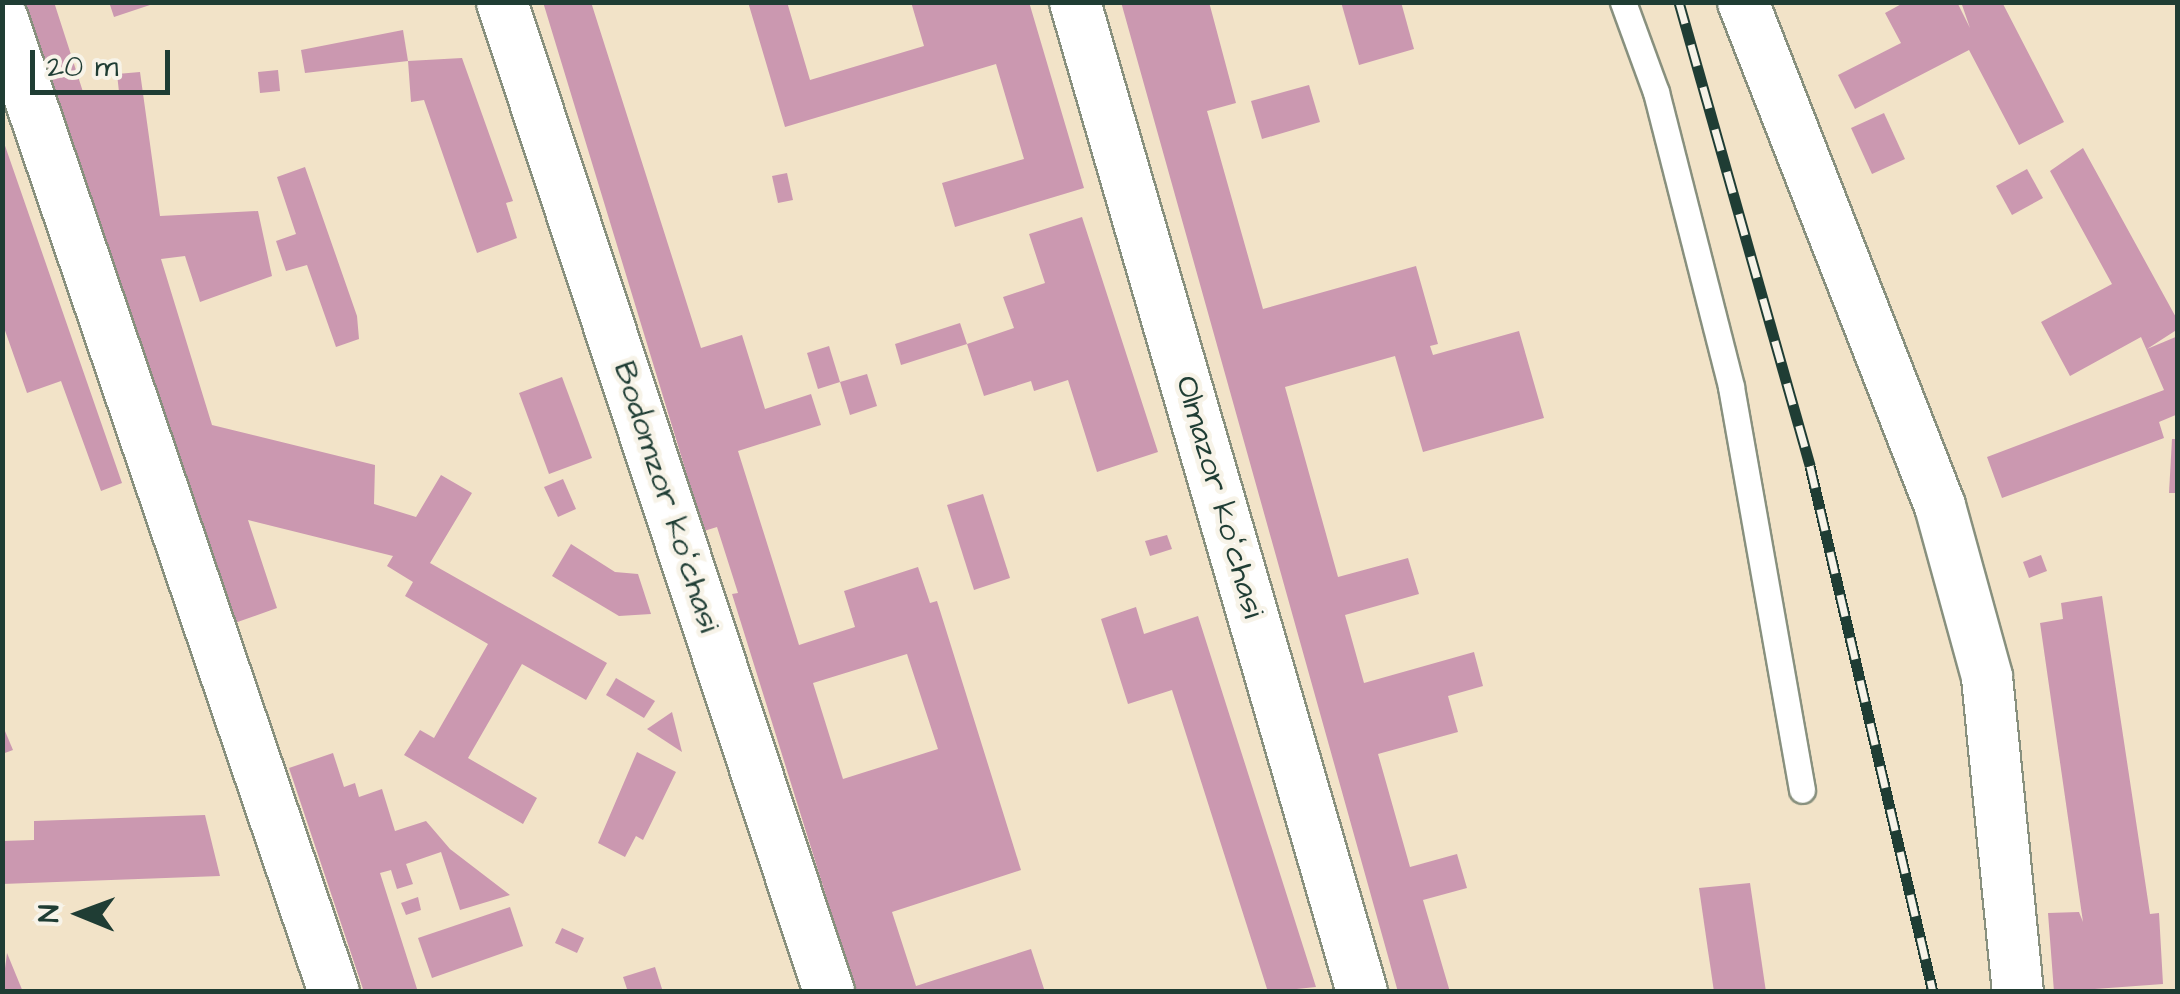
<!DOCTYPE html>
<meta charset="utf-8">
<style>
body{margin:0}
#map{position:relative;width:2180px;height:994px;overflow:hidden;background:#f2e3c8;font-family:"Architects Daughter",sans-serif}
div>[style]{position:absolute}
.building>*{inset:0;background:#cb98b0}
.roads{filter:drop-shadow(2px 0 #88907e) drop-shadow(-2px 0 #88907e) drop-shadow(0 2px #88907e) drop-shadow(0 -2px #88907e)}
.lane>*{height:25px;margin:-12.5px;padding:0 12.5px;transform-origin:12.5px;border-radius:12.5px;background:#fff}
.street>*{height:50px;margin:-25px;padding:0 25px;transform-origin:25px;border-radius:25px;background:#fff}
.rail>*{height:11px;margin-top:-5.5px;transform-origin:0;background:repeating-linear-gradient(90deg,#f7f3e8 0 22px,#1f3d34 0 44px);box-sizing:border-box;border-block:2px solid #1f3d34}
span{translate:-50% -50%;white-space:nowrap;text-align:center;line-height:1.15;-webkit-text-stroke:9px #f7f3e8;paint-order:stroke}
.street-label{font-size:32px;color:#1f3d34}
.frame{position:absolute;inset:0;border:5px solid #1f3d34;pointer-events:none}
.north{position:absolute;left:30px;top:864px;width:100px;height:100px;-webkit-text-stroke:8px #f7f3e8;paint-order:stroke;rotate:271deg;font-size:28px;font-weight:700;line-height:40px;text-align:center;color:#1f3d34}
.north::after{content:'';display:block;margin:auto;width:35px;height:45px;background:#1f3d34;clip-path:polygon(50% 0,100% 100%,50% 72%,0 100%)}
.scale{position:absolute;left:30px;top:50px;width:140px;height:45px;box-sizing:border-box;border:5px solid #1f3d34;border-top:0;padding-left:12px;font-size:30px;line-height:35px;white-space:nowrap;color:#1f3d34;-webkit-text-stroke:8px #f7f3e8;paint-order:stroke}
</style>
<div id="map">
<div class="building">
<div style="clip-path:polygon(21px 2px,54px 2px,84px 95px,119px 92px,117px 74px,140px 72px,160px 216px,258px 211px,272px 276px,200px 302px,185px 256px,161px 259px,212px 425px,375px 465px,374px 504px,416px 517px,441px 475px,472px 493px,430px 563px,607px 663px,586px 700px,522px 664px,468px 758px,537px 798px,523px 824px,404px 755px,420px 730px,434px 738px,488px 644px,405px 596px,413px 582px,387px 566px,393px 556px,248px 520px,277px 608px,229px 625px)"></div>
<div style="clip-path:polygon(109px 2px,156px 2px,156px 3px,114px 17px)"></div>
<div style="clip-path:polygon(evenodd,543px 2px,591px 2px,701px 348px,742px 335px,765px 409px,811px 394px,821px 425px,738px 451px,799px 645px,855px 627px,844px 591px,918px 567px,930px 603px,937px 601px,1021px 870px,892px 912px,916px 986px,1031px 949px,1045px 992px,856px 992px,732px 594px,738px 593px,717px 527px,704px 531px,543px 2px,907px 654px,938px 749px,843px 779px,813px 683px,907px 654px)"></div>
<div style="clip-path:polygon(748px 2px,787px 2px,810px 80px,924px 46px,911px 2px,1029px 2px,1084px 188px,955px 227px,942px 183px,1024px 159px,996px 64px,785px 127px)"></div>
<div style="clip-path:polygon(1121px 2px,1209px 2px,1236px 103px,1207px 111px,1263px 309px,1416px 266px,1438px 344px,1430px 346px,1433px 355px,1519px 331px,1544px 418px,1423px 452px,1395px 356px,1285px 387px,1338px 577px,1408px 558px,1419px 594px,1345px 615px,1364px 683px,1474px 652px,1483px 686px,1448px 696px,1458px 732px,1378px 754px,1410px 867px,1457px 854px,1467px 888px,1423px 900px,1450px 992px,1398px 992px)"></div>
<div style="clip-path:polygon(1341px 2px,1401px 2px,1414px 49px,1359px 65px)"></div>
<div style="clip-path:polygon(1905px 2px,1957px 2px,1970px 28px,1961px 2px,2002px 2px,2064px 122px,2019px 145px,1969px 50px,1855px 109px,1838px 75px,1901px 43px,1885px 13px)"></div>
<div style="clip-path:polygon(403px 30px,408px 61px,305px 73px,301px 50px)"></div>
<div style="clip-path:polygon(462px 58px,513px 201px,506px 203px,517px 238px,477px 253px,424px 100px,411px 102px,408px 61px)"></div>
<div style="clip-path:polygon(278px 70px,280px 91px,260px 93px,258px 72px)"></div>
<div style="clip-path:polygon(1309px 85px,1320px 122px,1262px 139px,1251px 101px)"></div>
<div style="clip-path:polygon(1884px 113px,1905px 159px,1872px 174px,1851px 128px)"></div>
<div style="clip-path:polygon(2px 137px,122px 483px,101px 491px,61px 381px,27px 393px,2px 322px)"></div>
<div style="clip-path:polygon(2083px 148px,2178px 321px,2178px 329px,2147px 349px,2178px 336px,2178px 414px,2159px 422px,2164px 438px,2002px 498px,1987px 457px,2164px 390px,2141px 337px,2070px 376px,2041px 322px,2112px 284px,2050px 171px)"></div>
<div style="clip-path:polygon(305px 167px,357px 316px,359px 339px,336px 347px,307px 265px,286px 271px,276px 241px,296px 234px,277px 177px)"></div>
<div style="clip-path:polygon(2027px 169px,2043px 198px,2012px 215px,1996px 186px)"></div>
<div style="clip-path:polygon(787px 173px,793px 200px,778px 203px,772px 176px)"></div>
<div style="clip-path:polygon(1082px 217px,1158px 452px,1097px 472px,1068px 380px,1034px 391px,1031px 381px,984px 396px,967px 344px,1014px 328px,1003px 297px,1045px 283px,1029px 234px)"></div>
<div style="clip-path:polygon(960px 323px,967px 344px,901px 365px,895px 344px)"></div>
<div style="clip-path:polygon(829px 346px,840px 382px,818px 389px,807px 353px)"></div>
<div style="clip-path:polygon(867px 374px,877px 406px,850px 415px,840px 382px)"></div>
<div style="clip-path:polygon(562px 377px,592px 458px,549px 474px,519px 393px)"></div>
<div style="clip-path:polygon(2172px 439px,2178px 439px,2178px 493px,2169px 493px)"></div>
<div style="clip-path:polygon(563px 479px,576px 509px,558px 517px,544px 487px)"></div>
<div style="clip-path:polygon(983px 494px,1010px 578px,974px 590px,947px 505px)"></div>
<div style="clip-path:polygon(1167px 535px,1172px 549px,1150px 556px,1145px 541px)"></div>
<div style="clip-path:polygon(571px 544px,615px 572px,638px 574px,651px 614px,619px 616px,552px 576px)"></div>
<div style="clip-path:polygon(2041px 555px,2047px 571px,2029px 578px,2023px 562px)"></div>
<div style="clip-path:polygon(2102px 596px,2150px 914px,2159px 913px,2163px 984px,2054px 992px,2048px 913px,2079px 912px,2083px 922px,2040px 623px,2063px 619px,2061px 603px)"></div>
<div style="clip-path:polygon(1136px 607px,1144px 634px,1198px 616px,1316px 987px,1268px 992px,1172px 690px,1128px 704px,1101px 619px)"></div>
<div style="clip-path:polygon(616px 678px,655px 701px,644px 718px,606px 695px)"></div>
<div style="clip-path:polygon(672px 712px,682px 752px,647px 729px)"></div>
<div style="clip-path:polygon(2px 724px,13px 750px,2px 754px)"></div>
<div style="clip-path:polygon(637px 752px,676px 772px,643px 840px,636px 836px,625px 857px,598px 843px)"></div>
<div style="clip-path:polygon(333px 753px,344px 787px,355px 783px,359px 797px,382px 789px,395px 831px,426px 821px,450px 849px,510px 895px,460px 910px,441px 852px,406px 864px,413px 884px,397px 889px,391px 870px,380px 873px,418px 992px,364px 992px,289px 768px)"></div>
<div style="clip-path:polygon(205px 815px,220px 876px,2px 884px,2px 841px,34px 840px,34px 821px)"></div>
<div style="clip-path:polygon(1750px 883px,1766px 992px,1714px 992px,1699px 888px)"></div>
<div style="clip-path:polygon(418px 897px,421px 910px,406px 915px,401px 903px)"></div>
<div style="clip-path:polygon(510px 907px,523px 946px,432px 978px,418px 938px)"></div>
<div style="clip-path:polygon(562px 928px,584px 938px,577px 953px,555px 943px)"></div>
<div style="clip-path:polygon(7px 953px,23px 992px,2px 992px)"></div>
<div style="clip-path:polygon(655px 967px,663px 992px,628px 992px,623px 977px)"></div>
</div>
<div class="roads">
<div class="lane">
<div style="left:1623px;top:2px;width:96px;rotate:69.9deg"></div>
<div style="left:1656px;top:92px;width:304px;rotate:75.7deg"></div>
<div style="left:1731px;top:387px;width:409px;rotate:80deg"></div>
</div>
<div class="street">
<div style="left:502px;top:2px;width:1043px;rotate:71.72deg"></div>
<div style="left:1075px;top:2px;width:1031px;rotate:73.83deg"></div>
<div style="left:1743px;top:2px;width:541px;rotate:68.65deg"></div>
<div style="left:1940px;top:506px;width:177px;rotate:74.6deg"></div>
<div style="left:1987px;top:677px;width:317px;rotate:84.4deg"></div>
<div style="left:2px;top:17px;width:1030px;rotate:71.2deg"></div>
</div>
</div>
<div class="rail">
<div style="left:1679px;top:2px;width:482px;rotate:74.2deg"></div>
<div style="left:1810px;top:466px;width:540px;rotate:76.84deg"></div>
</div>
<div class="street-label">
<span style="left:666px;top:497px;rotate:72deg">Bodomzor koʻchasi</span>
<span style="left:1219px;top:497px;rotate:74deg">Olmazor koʻchasi</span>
</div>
<div class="frame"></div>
<div class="north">N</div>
<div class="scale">20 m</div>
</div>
